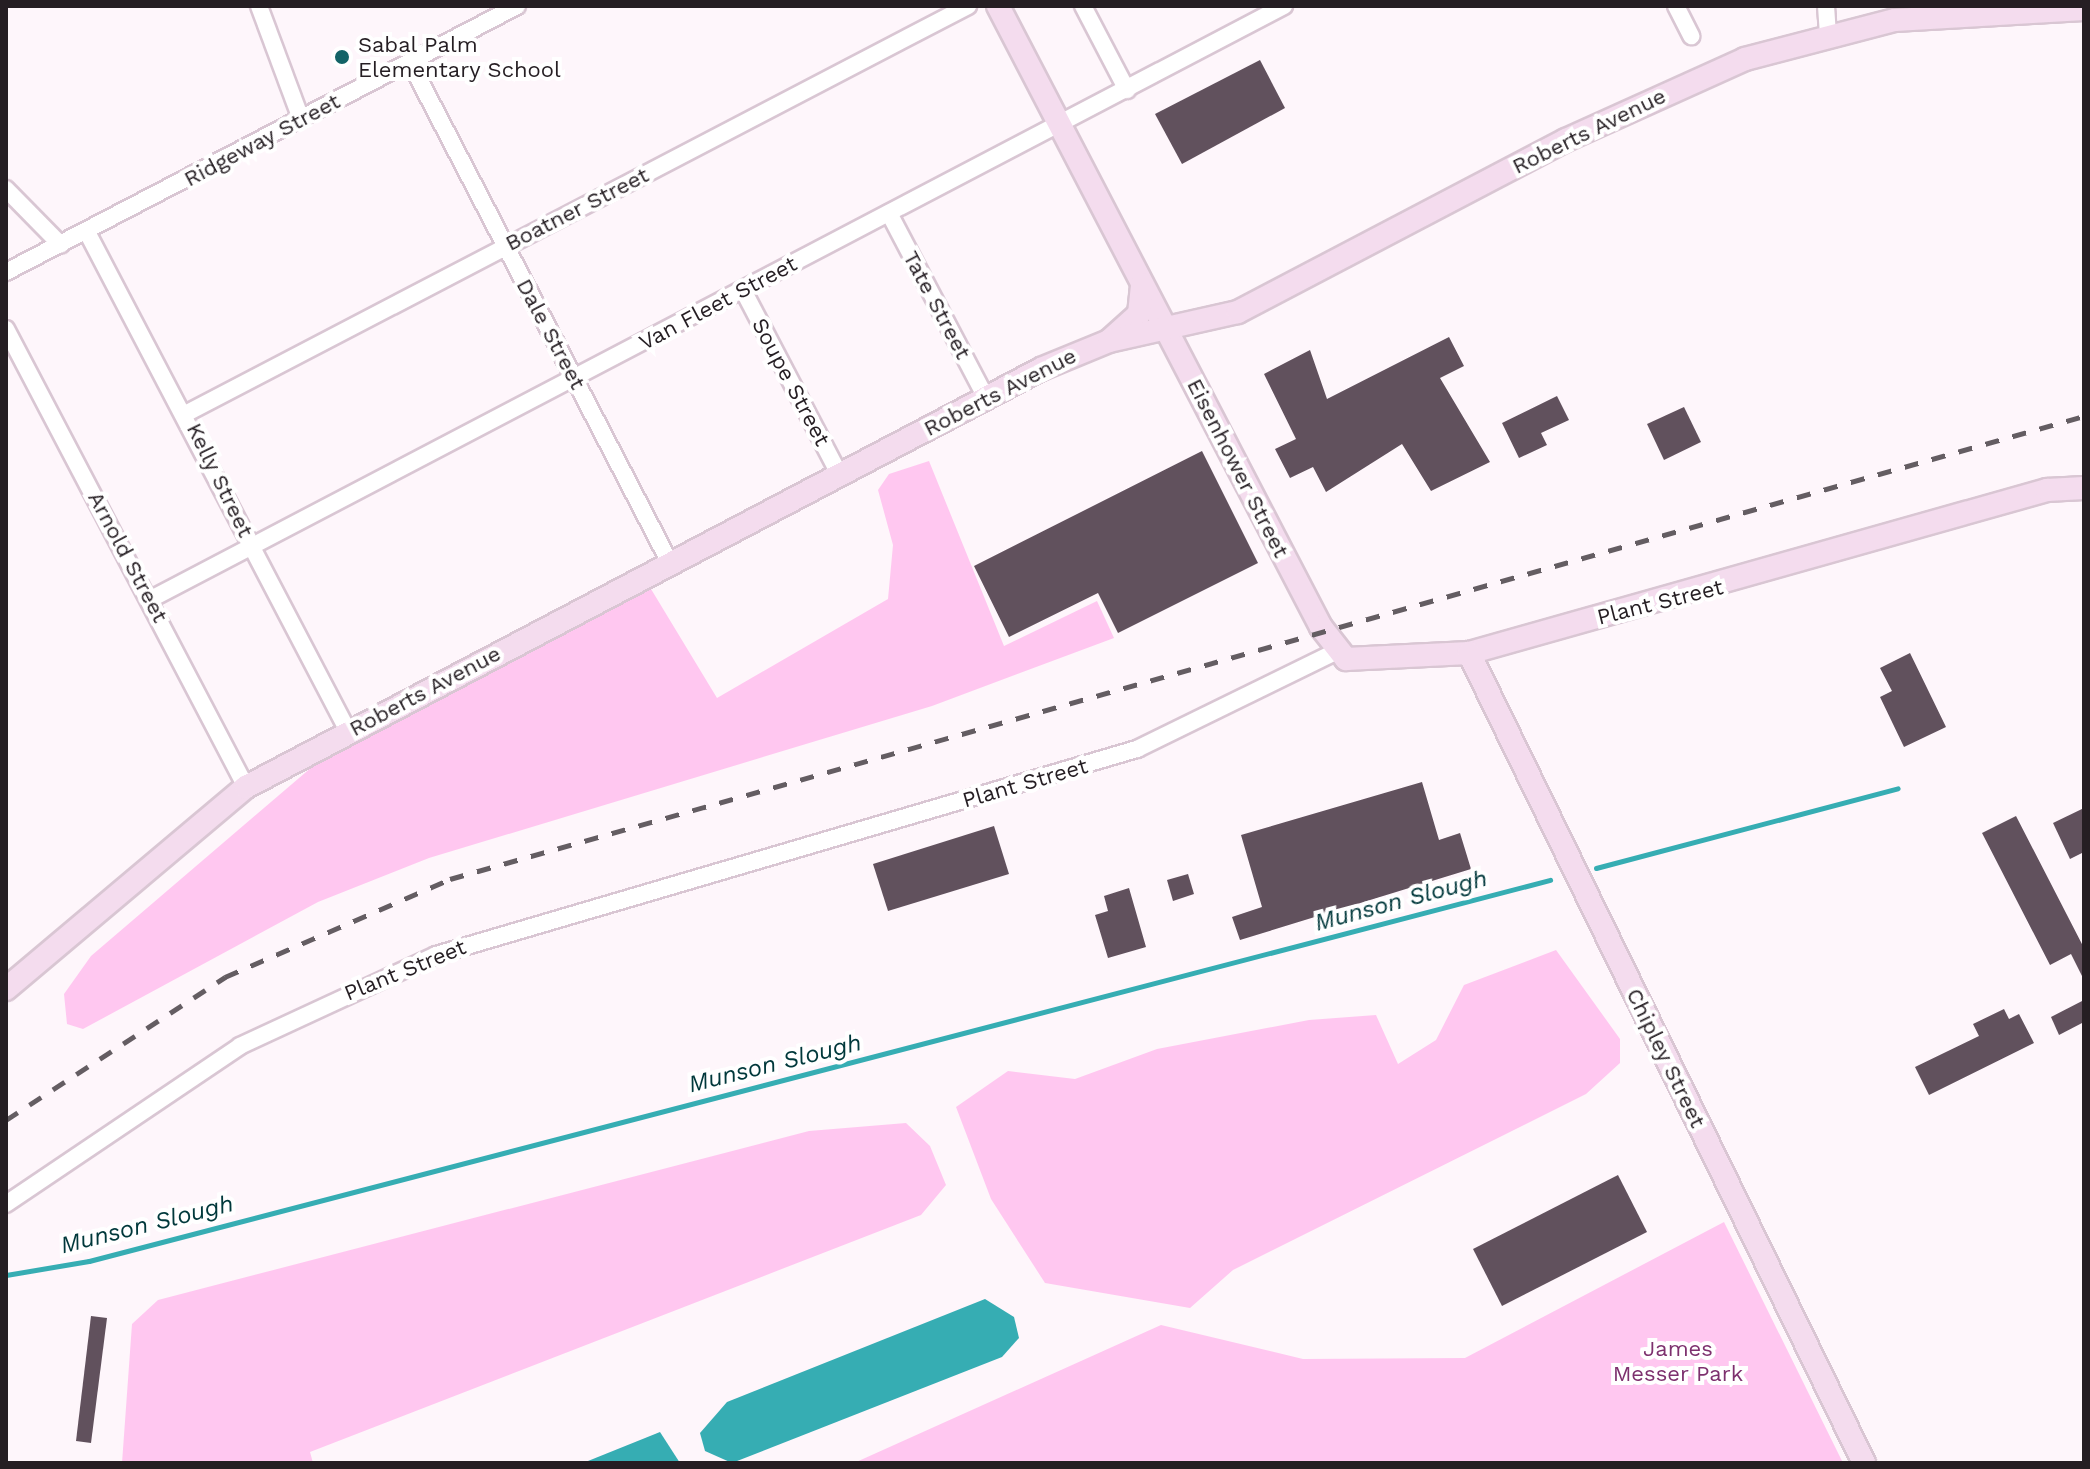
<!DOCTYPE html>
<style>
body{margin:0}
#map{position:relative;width:2090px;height:1469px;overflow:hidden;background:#fef6fb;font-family:"Work Sans",sans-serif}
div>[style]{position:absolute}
.green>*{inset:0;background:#ffc7f0}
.water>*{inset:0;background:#36adb3}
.stream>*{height:5px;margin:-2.5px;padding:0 2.5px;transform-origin:2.5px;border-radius:2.5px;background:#36adb3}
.building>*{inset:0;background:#61515d}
.roads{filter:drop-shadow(2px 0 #d9c6d3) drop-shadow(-2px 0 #d9c6d3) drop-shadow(0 2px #d9c6d3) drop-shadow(0 -2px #d9c6d3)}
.street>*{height:16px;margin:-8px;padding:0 8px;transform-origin:8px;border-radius:8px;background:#fff}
.secondary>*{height:22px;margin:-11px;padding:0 11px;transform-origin:11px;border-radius:11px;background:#f4dcee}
.rail>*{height:5px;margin-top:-2.5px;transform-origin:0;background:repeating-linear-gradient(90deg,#645d62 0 14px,transparent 0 28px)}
.dots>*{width:22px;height:22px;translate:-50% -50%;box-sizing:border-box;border:4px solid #fff;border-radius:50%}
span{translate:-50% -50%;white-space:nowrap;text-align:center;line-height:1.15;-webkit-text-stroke:8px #fff;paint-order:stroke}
.poi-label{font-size:22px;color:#251e23}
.left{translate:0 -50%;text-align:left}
.street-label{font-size:22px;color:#251e23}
.park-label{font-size:22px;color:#7d306e}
.water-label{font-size:24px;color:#00383b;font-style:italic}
.frame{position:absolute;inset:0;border:8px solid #251e23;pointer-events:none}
</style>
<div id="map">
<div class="green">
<div style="clip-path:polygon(929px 461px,1004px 646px,1097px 601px,1114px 638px,932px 706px,429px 858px,318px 902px,83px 1029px,67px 1024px,64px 994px,91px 956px,340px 743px,651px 589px,717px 698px,888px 599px,893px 545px,878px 490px,889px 474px)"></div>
<div style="clip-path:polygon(1556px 950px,1620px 1039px,1620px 1063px,1586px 1094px,1233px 1270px,1190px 1308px,1045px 1283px,991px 1199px,956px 1107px,1008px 1071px,1075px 1079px,1157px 1049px,1309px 1020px,1376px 1015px,1398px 1064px,1436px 1040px,1464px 985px)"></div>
<div style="clip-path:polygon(906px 1123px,930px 1146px,946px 1185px,921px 1215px,310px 1452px,313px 1463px,122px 1463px,132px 1324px,158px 1300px,809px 1131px)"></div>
<div style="clip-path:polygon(1724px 1222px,1843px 1463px,854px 1463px,1161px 1325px,1303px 1359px,1465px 1358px)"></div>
</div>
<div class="water">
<div style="clip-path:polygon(985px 1299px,1014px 1317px,1019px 1338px,1002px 1357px,732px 1463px,705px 1451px,700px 1433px,727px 1402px)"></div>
<div style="clip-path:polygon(660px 1432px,680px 1463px,583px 1463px)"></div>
</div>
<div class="stream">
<div style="left:1596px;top:868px;width:312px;rotate:-14.8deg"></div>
<div style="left:6px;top:1275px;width:84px;rotate:-9.6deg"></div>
<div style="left:89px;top:1261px;width:1510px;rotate:-14.62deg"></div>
</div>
<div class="building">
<div style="clip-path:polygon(1260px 60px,1285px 108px,1182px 164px,1155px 114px)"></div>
<div style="clip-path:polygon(1449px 337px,1464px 366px,1440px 378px,1490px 462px,1431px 491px,1402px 444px,1326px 492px,1313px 467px,1290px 478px,1275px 449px,1296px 439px,1264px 374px,1310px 350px,1327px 399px)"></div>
<div style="clip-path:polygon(1557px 396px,1569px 420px,1541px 433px,1547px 445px,1519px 458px,1502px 423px)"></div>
<div style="clip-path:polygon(1684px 407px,1701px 442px,1664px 460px,1647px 424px)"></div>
<div style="clip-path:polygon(1202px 451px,1258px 563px,1118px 633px,1098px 593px,1009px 637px,974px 566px)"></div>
<div style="clip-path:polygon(1910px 653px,1946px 727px,1904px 747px,1880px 697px,1892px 691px,1880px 668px)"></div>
<div style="clip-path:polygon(1422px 782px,1439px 840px,1460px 833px,1471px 869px,1240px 940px,1232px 917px,1262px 907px,1241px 835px)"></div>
<div style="clip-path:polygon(2084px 808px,2084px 852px,2070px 859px,2053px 823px)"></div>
<div style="clip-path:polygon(2016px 816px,2084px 948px,2084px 980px,2071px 954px,2050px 965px,1982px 833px)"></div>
<div style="clip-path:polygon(994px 826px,1009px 874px,888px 911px,873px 864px)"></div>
<div style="clip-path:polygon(1188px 874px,1194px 894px,1173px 901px,1167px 880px)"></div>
<div style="clip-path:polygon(1129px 888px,1146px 947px,1108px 958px,1095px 915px,1108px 911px,1104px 896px)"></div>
<div style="clip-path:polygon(2084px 1000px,2084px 1022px,2059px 1035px,2051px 1017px)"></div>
<div style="clip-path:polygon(2004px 1009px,2009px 1019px,2019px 1014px,2034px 1043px,1929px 1095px,1915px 1067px,1979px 1036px,1973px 1024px)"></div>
<div style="clip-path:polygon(1618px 1175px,1647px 1232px,1502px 1306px,1473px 1249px)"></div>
<div style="clip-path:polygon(91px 1316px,107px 1318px,91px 1443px,76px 1441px)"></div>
</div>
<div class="roads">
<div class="street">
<div style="left:259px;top:6px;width:121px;rotate:69.6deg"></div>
<div style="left:1083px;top:6px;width:95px;rotate:62.4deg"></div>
<div style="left:1676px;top:6px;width:34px;rotate:63deg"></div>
<div style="left:1826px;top:6px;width:29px;rotate:86deg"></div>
<div style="left:410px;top:62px;width:564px;rotate:62.57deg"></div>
<div style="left:6px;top:189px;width:78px;rotate:45.5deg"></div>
<div style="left:889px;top:213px;width:209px;rotate:62.3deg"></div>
<div style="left:87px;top:232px;width:563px;rotate:62.39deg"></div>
<div style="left:6px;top:272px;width:576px;rotate:-27.5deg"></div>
<div style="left:743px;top:290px;width:208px;rotate:62.4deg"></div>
<div style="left:6px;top:329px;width:517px;rotate:62.34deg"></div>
<div style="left:187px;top:413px;width:881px;rotate:-27.53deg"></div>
<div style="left:151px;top:599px;width:1279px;rotate:-27.63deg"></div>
<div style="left:6px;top:1204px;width:282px;rotate:-34deg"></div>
<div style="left:240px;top:1046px;width:216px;rotate:-24.9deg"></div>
<div style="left:436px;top:955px;width:731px;rotate:-16.38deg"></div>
<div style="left:1137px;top:749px;width:220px;rotate:-26.1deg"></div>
</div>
<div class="secondary">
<div style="left:998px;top:6px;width:700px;rotate:62.52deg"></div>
<div style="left:1321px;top:627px;width:41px;rotate:52deg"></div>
<div style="left:1346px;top:659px;width:123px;rotate:-2.8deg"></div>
<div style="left:1469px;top:653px;width:601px;rotate:-15.75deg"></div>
<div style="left:2047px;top:490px;width:37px;rotate:-3deg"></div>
<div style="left:1110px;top:340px;width:39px;rotate:-42deg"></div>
<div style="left:1139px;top:314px;width:30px;rotate:-84deg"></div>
<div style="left:1469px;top:653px;width:901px;rotate:64deg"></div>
<div style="left:6px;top:989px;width:314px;rotate:-40.1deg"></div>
<div style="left:246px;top:787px;width:898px;rotate:-27.73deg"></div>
<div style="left:1041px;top:369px;width:74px;rotate:-22.4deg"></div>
<div style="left:1109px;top:341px;width:132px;rotate:-12.7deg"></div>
<div style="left:1238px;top:312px;width:370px;rotate:-27.7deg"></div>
<div style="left:1566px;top:140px;width:196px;rotate:-24.3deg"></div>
<div style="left:1745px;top:59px;width:155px;rotate:-14.6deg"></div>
<div style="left:1895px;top:20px;width:189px;rotate:-3.3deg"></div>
</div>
</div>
<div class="rail">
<div style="left:6px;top:1120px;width:262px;rotate:-33.1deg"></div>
<div style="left:225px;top:977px;width:245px;rotate:-23.5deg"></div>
<div style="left:450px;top:879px;width:1698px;rotate:-15.82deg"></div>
</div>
<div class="dots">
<div style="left:342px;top:57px;background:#136367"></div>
</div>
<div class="poi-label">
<span class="left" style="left:358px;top:57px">Sabal Palm<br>Elementary School</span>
</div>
<div class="street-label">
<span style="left:1589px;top:131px;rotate:-26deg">Roberts Avenue</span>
<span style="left:262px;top:140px;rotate:-28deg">Ridgeway Street</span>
<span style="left:577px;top:209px;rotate:-27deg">Boatner Street</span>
<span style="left:718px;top:303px;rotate:-28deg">Van Fleet Street</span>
<span style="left:937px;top:305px;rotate:62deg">Tate Street</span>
<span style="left:551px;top:334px;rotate:62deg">Dale Street</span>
<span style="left:791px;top:382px;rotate:62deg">Soupe Street</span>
<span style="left:1000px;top:392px;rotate:-27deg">Roberts Avenue</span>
<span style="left:1238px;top:468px;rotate:63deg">Eisenhower Street</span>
<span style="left:220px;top:480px;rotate:64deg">Kelly Street</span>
<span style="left:128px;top:557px;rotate:62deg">Arnold Street</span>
<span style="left:1660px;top:602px;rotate:-14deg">Plant Street</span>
<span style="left:425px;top:691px;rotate:-28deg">Roberts Avenue</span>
<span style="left:1025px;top:783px;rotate:-16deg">Plant Street</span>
<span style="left:405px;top:970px;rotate:-22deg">Plant Street</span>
<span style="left:1666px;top:1058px;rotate:64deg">Chipley Street</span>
</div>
<div class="park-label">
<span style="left:1678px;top:1361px">James<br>Messer Park</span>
</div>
<div class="water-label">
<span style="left:1401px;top:901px;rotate:-15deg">Munson Slough</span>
<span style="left:775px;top:1064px;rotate:-14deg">Munson Slough</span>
<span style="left:147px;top:1225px;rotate:-14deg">Munson Slough</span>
</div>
<div class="frame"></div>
</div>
